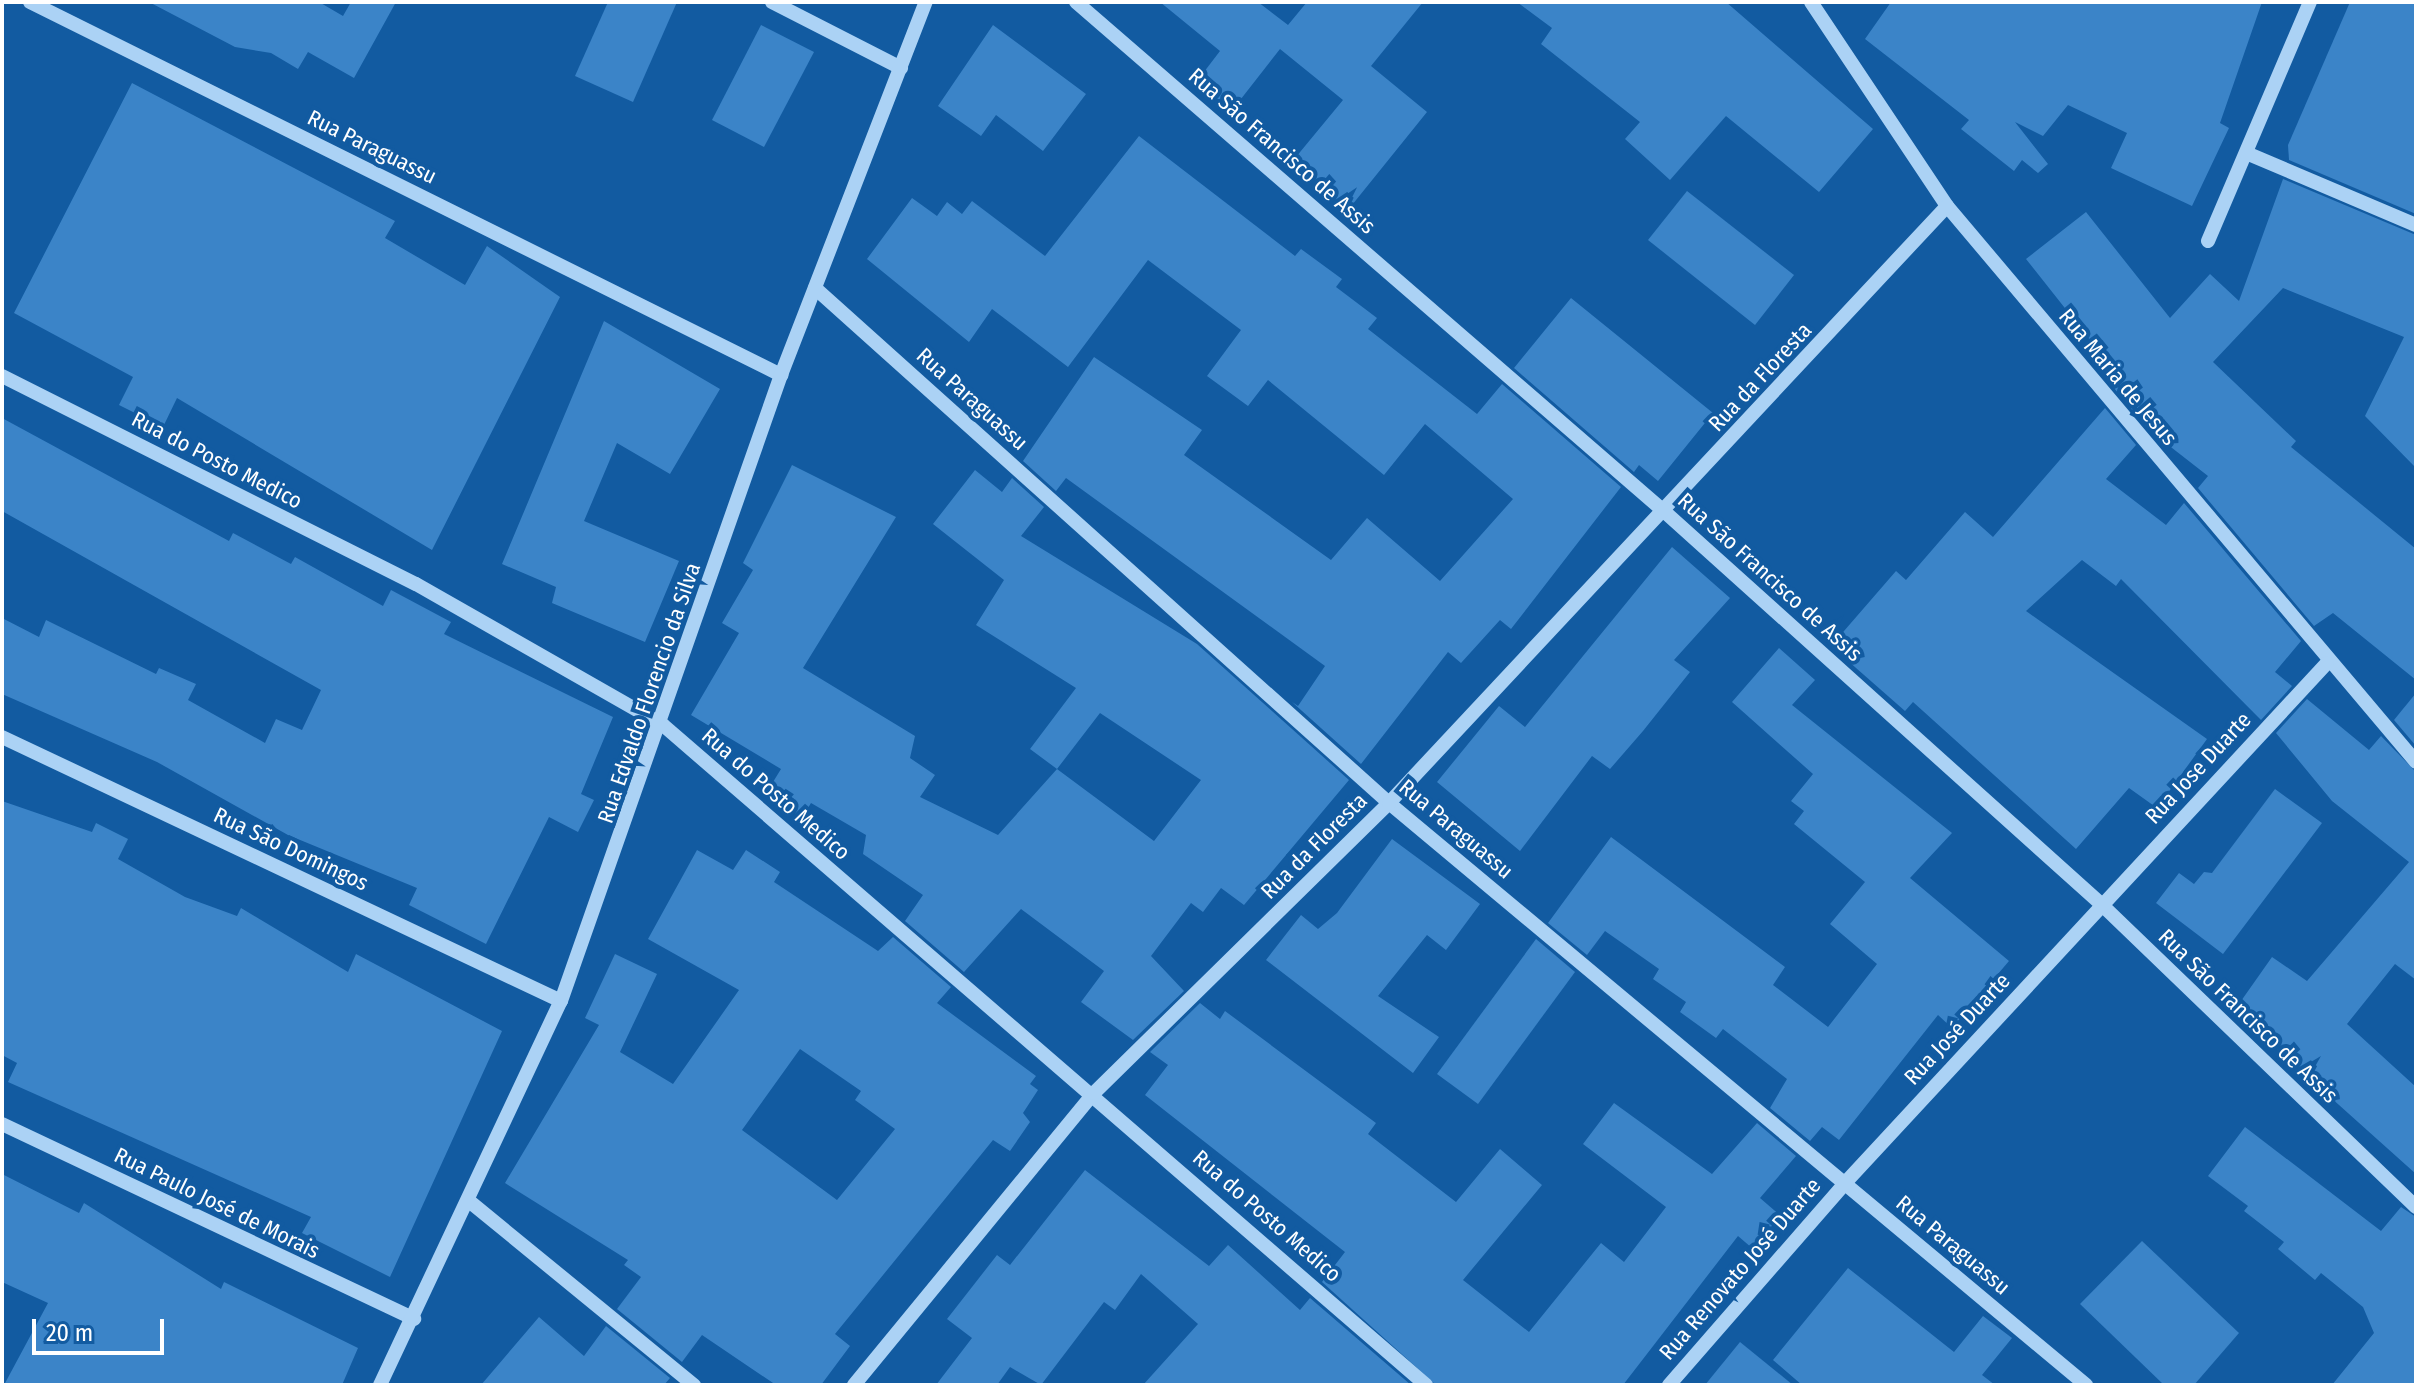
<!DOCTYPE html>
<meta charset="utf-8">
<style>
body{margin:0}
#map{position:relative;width:2418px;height:1387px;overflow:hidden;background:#125ba1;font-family:"Fira Sans Condensed",sans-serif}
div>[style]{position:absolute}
.building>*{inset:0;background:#3b84c8}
.minor>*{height:14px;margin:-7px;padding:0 7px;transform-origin:7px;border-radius:7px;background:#abd2f5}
span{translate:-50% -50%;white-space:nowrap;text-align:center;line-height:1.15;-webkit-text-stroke:8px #125ba1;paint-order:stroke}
.street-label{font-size:22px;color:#fff}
.frame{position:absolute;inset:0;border:4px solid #fff;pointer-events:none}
.scale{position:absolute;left:32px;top:1319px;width:132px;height:36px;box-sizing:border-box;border:4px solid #fff;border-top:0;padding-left:10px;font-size:24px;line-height:28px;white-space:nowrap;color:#fff;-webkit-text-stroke:6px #125ba1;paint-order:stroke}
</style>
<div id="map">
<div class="building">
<div style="clip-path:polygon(149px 2px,319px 2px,343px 16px,351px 2px,396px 2px,354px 78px,308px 52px,298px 69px,271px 53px,235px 47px)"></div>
<div style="clip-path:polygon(608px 2px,677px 2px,633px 102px,575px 76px)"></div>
<div style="clip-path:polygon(1160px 2px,1258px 2px,1288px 25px,1307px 2px,1423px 2px,1371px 66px,1427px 112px,1348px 210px,1291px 163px,1343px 100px,1280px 49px,1230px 113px,1194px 85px,1220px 51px)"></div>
<div style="clip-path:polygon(1517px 2px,1726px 2px,1873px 129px,1819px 192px,1726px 116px,1670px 180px,1625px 139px,1640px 122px,1541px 44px,1552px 28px)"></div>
<div style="clip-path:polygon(1891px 2px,2262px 2px,2220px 123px,2229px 128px,2192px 206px,2111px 168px,2127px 133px,2068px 105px,2043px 136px,2015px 122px,2048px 164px,2038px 173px,2022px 160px,2014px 171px,1961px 129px,1969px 120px,1865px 39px)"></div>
<div style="clip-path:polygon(2350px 2px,2416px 2px,2416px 214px,2289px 160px,2288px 145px)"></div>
<div style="clip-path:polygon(761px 25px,814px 52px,764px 147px,712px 120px)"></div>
<div style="clip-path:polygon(993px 25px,1086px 94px,1043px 151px,996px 115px,981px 136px,938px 106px)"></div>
<div style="clip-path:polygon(132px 83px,395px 221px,385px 238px,465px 285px,487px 246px,560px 297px,432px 550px,177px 398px,163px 427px,119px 405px,133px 377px,14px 313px)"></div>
<div style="clip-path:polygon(1139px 136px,1295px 256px,1301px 249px,1342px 279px,1336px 287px,1377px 318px,1368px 329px,1477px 414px,1502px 384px,1621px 487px,1511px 629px,1500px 620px,1461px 663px,1448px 652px,1361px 764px,1292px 702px,1298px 706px,1325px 666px,1066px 478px,1056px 491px,1023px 461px,1094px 357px,1202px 430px,1184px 455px,1331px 560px,1367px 518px,1440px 581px,1513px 499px,1425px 424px,1384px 475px,1268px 380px,1248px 406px,1207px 376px,1241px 330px,1148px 260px,1068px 367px,992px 309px,969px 342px,867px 259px,912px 198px,937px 216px,947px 202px,962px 214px,972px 201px,1045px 256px)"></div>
<div style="clip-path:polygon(2283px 179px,2416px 235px,2416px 468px,2365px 416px,2404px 337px,2283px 288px,2213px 362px,2296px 441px,2291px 447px,2416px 549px,2416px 680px,2333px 613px,2314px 626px,2198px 488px,2208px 476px,2149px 430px,2109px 382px,2117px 374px,2026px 259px,2086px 212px,2170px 318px,2210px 274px,2239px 301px)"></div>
<div style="clip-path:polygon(1687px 191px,1794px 275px,1755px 325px,1648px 240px)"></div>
<div style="clip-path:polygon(1571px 298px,1713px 413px,1658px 481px,1639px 465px,1634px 472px,1514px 368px)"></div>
<div style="clip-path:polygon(604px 321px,720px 389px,670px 474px,617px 443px,584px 521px,679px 561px,645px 642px,552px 603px,556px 587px,502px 564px)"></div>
<div style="clip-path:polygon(2105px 408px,2136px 445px,2106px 479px,2166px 525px,2184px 503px,2301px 641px,2275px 672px,2292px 686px,2261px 720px,2121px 579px,2116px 586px,2082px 560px,2026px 611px,2207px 739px,2157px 808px,2129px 788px,2076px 849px,1913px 702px,1905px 711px,1831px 646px,1896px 571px,1906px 580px,1965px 512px,1993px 537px)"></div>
<div style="clip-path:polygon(2px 418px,229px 541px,233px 533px,291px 564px,295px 557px,383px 606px,391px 590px,451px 622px,444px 634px,613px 717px,581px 794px,594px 800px,578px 832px,549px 817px,486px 944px,409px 905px,417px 888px,288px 835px,157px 762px,2px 694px,2px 618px,39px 637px,46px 620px,156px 674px,159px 668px,196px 684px,188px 700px,265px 743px,276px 719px,302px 730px,321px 690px,2px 511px)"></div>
<div style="clip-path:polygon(evenodd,792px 465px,896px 517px,803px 668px,915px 736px,910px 758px,935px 775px,920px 797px,998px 835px,1057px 769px,1030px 749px,1076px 688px,976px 625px,1004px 580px,933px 524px,975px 470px,1002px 492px,1012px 478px,1044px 507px,1021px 536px,1197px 644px,1349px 780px,1244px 905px,1221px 888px,1203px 912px,1191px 903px,1151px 956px,1184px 991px,1133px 1040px,1081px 1002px,1104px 971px,1021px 909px,964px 972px,905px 921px,923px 895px,863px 854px,866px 835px,811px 803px,802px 818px,765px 795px,781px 769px,691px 715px,739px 633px,722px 623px,753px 570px,743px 563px,792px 465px,1100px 713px,1201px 780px,1154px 841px,1057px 769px,1100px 713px)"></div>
<div style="clip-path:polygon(1672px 547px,1730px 598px,1674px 660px,1690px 672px,1643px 731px,1610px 769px,1592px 756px,1520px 851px,1437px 782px,1499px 706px,1525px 727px)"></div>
<div style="clip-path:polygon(1779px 648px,1815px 680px,1792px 705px,1952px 833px,1910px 878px,2009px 961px,1952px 1028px,1938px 1015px,1839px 1140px,1822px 1127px,1810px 1141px,1770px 1108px,1787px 1079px,1723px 1029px,1716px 1038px,1680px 1012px,1686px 1002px,1653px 979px,1659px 969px,1605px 931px,1587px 955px,1548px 923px,1611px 837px,1785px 967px,1773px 985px,1828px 1027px,1877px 964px,1830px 924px,1865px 882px,1794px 824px,1804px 811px,1791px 801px,1813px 774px,1732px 702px)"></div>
<div style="clip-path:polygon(2416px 693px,2416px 746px,2394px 720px)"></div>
<div style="clip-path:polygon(2307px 699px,2369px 750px,2381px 736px,2416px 772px,2416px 980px,2395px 964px,2347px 1024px,2416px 1087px,2416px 1174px,2234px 1011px,2272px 957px,2307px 981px,2409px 862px,2332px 801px,2276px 733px)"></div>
<div style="clip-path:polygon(2275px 789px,2322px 823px,2223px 954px,2156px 903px,2179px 873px,2194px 884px,2204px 872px,2212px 873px)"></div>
<div style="clip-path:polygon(2px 801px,92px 832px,96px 823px,128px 839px,118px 859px,185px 897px,237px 916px,241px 908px,348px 972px,356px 954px,502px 1031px,390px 1277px,302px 1233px,311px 1217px,8px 1082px,17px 1063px,2px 1055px)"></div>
<div style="clip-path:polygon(1392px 839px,1480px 904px,1446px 950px,1427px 935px,1378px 996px,1439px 1037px,1413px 1073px,1266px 960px,1301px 915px,1318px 929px,1337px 913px)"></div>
<div style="clip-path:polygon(evenodd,697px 850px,733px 870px,746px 850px,780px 872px,774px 882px,878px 951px,893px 937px,951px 987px,937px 1003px,1036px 1076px,1030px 1084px,1038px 1090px,1023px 1113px,1030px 1122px,1010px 1151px,993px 1140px,835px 1334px,850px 1346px,821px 1385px,776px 1385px,702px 1335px,682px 1362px,617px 1309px,641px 1277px,624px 1265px,628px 1260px,505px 1183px,599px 1025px,585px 1018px,615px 954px,657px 974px,620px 1052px,673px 1084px,739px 990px,648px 939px,697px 850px,800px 1049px,861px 1091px,855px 1100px,895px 1129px,837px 1200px,742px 1130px,800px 1049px)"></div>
<div style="clip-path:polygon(1536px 939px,1575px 972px,1478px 1104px,1437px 1074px)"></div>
<div style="clip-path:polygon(1200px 1003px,1220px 1019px,1225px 1011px,1376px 1123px,1368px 1134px,1456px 1202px,1500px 1149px,1542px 1185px,1463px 1280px,1529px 1332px,1601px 1243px,1624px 1262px,1666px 1207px,1583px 1144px,1614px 1103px,1712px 1174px,1757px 1123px,1796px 1156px,1760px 1198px,1781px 1216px,1752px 1248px,1738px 1236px,1623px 1385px,1436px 1385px,1322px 1282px,1345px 1252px,1145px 1095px,1168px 1065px,1150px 1052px)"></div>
<div style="clip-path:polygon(2245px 1127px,2381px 1231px,2401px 1207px,2416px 1217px,2416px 1385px,2332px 1385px,2374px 1333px,2363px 1307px,2321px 1273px,2315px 1280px,2278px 1249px,2284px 1242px,2244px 1211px,2248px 1206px,2208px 1176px)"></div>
<div style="clip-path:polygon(1085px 1170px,1209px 1266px,1228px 1245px,1300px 1310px,1310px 1298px,1411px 1385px,1143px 1385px,1198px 1324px,1141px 1274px,1115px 1310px,1104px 1302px,1041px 1385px,1010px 1367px,997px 1385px,936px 1385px,972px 1338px,947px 1319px,997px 1255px,1010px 1265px)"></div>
<div style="clip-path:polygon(2px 1174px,79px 1213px,84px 1203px,221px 1289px,224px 1282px,358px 1348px,342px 1385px,4px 1385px,48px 1303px,2px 1282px)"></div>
<div style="clip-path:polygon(2142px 1241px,2239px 1333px,2194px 1385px,2164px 1385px,2080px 1304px)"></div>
<div style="clip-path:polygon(1848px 1268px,1954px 1352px,1983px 1316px,2012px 1338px,1982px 1375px,1995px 1385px,1802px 1385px,1773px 1360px)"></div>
<div style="clip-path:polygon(539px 1317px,584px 1356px,606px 1326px,670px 1378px,664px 1385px,481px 1385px)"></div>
<div style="clip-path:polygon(1740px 1342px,1793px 1385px,1705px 1385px)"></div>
</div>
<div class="minor">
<div style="left:30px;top:2px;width:839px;rotate:26.41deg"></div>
<div style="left:772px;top:2px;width:145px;rotate:27.1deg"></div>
<div style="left:1076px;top:2px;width:781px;rotate:40.9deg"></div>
<div style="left:1666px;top:513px;width:585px;rotate:41.95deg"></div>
<div style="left:2101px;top:904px;width:437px;rotate:43.9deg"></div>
<div style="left:1811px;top:2px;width:245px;rotate:56.3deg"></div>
<div style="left:1947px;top:206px;width:727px;rotate:49.85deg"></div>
<div style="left:2251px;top:155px;width:179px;rotate:23deg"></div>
<div style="left:2208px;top:241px;width:260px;rotate:-66.9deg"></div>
<div style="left:815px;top:288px;width:771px;rotate:41.9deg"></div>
<div style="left:1389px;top:803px;width:908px;rotate:39.86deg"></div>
<div style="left:2px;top:376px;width:463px;rotate:26.7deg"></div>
<div style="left:416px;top:584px;width:284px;rotate:29.7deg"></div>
<div style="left:663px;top:725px;width:1009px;rotate:40.86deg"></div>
<div style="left:2px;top:737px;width:618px;rotate:25.28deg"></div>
<div style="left:2px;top:1124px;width:456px;rotate:25.3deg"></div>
<div style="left:469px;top:1201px;width:291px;rotate:39.3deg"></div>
<div style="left:380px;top:1385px;width:425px;rotate:-64.8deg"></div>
<div style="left:561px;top:1001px;width:664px;rotate:-70.64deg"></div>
<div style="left:781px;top:375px;width:400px;rotate:-68.8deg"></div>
<div style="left:854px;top:1385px;width:378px;rotate:-50.6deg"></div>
<div style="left:1094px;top:1093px;width:414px;rotate:-44.5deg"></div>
<div style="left:1389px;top:803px;width:817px;rotate:-46.93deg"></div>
<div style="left:1669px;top:1385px;width:268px;rotate:-48.9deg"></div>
<div style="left:1845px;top:1183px;width:709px;rotate:-47.17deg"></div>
</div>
<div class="street-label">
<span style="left:372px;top:147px;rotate:26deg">Rua Paraguassu</span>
<span style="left:1282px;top:151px;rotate:41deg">Rua São Francisco de Assis</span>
<span style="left:1760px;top:377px;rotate:-47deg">Rua da Floresta</span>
<span style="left:2118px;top:377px;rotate:50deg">Rua Maria de Jesus</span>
<span style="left:972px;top:399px;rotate:42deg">Rua Paraguassu</span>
<span style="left:217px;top:460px;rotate:27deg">Rua do Posto Medico</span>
<span style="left:1770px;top:577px;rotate:42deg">Rua São Francisco de Assis</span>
<span style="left:649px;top:693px;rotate:-71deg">Rua Edvaldo Florencio da Silva</span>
<span style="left:2198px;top:768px;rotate:-47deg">Rua Jose Duarte</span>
<span style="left:776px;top:794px;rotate:41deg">Rua do Posto Medico</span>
<span style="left:1456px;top:829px;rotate:40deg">Rua Paraguassu</span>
<span style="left:1314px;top:846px;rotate:-45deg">Rua da Floresta</span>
<span style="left:291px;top:849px;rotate:25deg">Rua São Domingos</span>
<span style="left:2248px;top:1016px;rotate:44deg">Rua São Francisco de Assis</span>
<span style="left:1957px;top:1029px;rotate:-47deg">Rua José Duarte</span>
<span style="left:217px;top:1203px;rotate:26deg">Rua Paulo José de Morais</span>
<span style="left:1267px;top:1216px;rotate:41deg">Rua do Posto Medico</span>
<span style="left:1953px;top:1245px;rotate:40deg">Rua Paraguassu</span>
<span style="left:1740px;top:1269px;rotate:-49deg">Rua Renovato José Duarte</span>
</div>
<div class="frame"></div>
<div class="scale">20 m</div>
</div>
